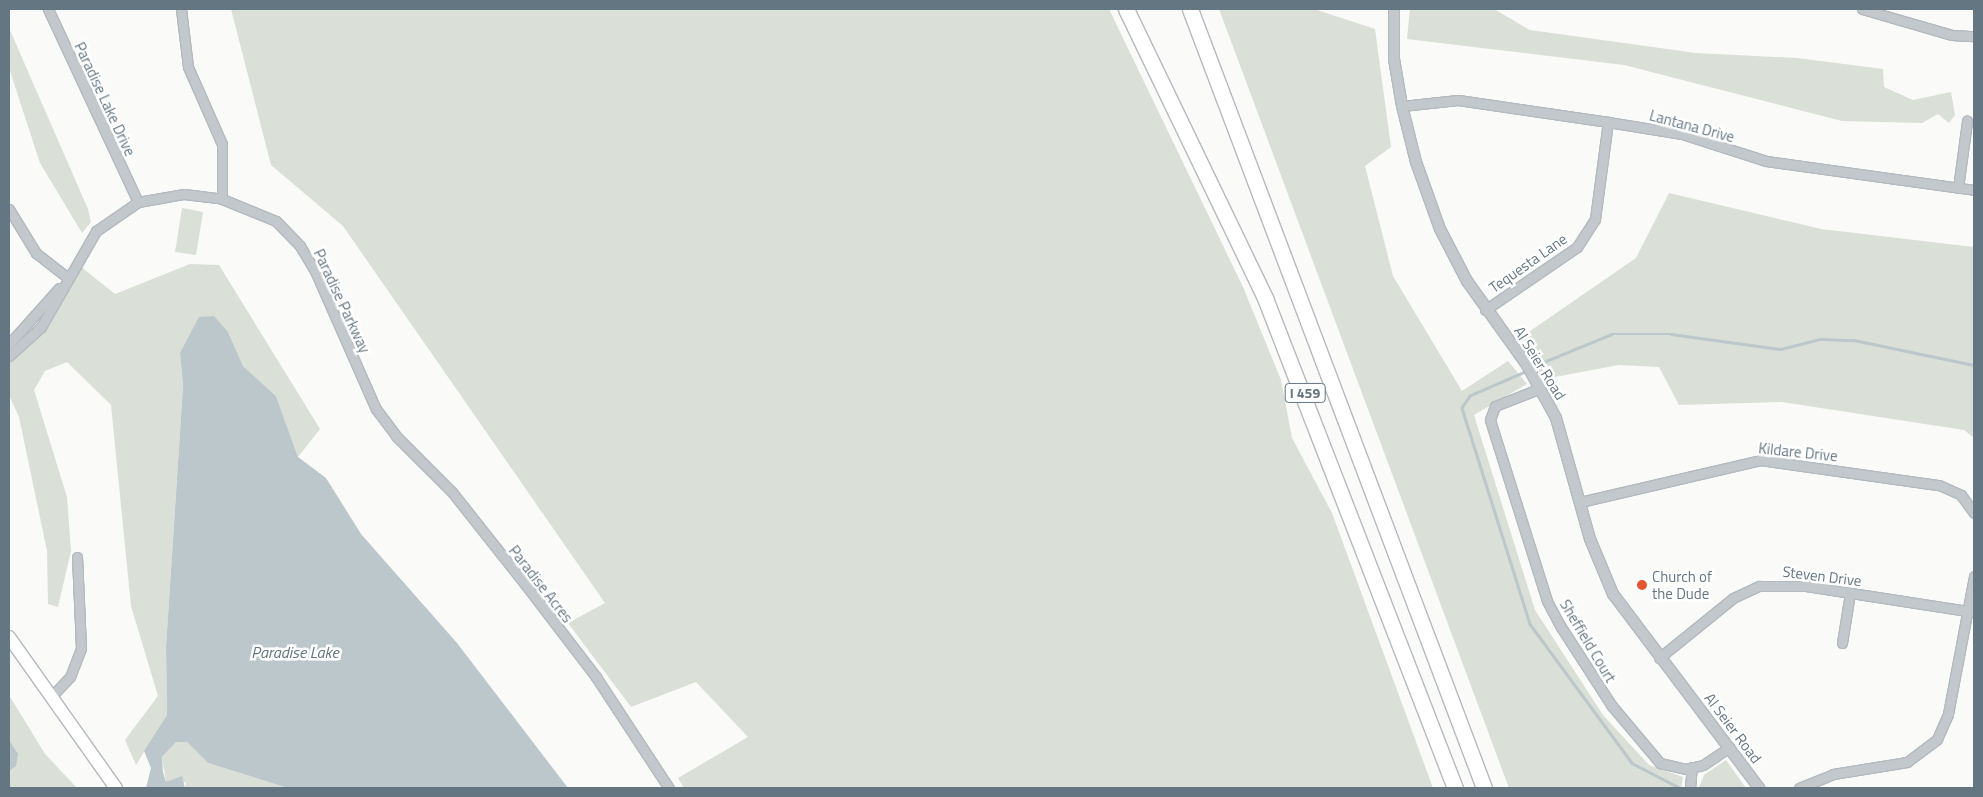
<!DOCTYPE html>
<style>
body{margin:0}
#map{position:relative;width:1983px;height:797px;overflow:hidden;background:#fafaf8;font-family:"Titillium Web",sans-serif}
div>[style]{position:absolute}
.green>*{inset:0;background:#dadfd7}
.water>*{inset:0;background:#bbc7cb}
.stream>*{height:2.5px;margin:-1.25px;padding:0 1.25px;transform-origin:1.25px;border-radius:1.25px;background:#bbc7cb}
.roads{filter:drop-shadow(1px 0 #b3babf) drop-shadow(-1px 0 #b3babf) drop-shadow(0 1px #b3babf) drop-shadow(0 -1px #b3babf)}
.minor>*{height:9px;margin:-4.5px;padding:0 4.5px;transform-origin:4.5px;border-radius:4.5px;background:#c3c8cc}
.tertiary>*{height:10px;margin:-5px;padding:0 5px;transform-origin:5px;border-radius:5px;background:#c3c8cc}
.secondary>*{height:12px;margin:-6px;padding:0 6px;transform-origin:6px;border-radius:6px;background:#fff}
.motorway>*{height:15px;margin:-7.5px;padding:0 7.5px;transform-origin:7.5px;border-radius:7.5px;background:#fff}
.dots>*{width:14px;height:14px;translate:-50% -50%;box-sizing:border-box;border:2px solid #fff;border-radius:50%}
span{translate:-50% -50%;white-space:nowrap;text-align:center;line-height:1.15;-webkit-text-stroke:5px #fff;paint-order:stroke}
.shield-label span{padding:1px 4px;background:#fff;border:1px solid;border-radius:4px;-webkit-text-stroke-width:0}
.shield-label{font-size:14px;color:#657683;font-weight:700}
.street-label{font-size:15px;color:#657683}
.poi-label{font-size:15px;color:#657683}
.left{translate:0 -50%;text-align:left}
.water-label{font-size:16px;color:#60757c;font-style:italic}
.frame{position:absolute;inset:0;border:10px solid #657683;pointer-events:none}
</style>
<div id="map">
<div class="green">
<div style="clip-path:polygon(231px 9px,1109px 9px,1243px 287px,1281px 380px,1292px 438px,1332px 513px,1433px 788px,684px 788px,678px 778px,748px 737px,696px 682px,631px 707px,568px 623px,605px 603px,343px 226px,271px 165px)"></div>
<div style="clip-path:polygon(1219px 9px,1314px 9px,1375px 29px,1391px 147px,1365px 166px,1393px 276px,1462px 391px,1508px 361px,1527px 384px,1474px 415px,1535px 610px,1603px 715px,1649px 765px,1683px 777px,1681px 788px,1509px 788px)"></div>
<div style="clip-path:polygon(1410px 9px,1494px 9px,1530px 30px,1696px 53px,1797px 58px,1883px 69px,1884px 87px,1913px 100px,1951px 92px,1955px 115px,1949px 123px,1938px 114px,1922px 123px,1842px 121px,1624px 65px,1407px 39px)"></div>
<div style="clip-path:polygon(9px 28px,88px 209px,91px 222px,82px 233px,40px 163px,9px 68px)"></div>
<div style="clip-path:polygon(1669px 193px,1821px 229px,1974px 247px,1974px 438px,1964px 430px,1782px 402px,1679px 405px,1659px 367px,1619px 365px,1544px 379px,1520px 338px,1636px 258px)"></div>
<div style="clip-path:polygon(182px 208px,203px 212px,196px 255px,175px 252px)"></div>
<div style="clip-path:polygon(190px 264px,219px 265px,320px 429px,298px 457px,276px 396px,243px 366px,228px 332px,180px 353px,183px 386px,166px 647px,167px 715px,136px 765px,125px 740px,158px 696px,131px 606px,111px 405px,67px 362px,45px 371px,34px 390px,67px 497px,71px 551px,58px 607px,48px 604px,47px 551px,19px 417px,9px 395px,9px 363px,50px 323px,80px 266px,115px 294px)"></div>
<div style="clip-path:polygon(9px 695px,45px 754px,77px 788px,9px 788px)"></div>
<div style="clip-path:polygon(176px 742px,187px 742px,208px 763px,288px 788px,185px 788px,186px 782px,166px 782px,162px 757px)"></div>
<div style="clip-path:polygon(1726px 760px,1746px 788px,1699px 788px,1704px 775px)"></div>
</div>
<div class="water">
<div style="clip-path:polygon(214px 316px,228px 332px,243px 366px,276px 396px,298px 457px,326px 478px,361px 534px,457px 643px,568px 788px,288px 788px,208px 763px,187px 742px,176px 742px,162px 757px,163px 772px,166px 782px,182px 776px,185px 788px,146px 788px,151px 768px,144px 751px,167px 715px,166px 647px,183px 386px,180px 353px,199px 317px)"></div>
<div style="clip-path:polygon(9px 740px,18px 754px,16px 766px,9px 771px)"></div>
</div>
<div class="stream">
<div style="left:1534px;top:366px;width:84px;rotate:-22.3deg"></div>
<div style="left:1612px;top:334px;width:59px"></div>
<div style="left:1671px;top:334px;width:111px;rotate:7.8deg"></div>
<div style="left:1781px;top:349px;width:40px;rotate:-14.4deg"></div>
<div style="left:1820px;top:339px;width:34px;rotate:2deg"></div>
<div style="left:1854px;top:340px;width:123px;rotate:11.8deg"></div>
<div style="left:1525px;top:372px;width:60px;rotate:156.4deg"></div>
<div style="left:1470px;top:396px;width:14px;rotate:124deg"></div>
<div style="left:1462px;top:408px;width:226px;rotate:72.5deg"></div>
<div style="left:1530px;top:624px;width:172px;rotate:53.7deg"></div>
<div style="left:1632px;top:763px;width:54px;rotate:27.5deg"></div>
</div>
<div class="roads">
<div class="minor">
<div style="left:48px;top:9px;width:213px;rotate:65deg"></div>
<div style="left:181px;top:9px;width:58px;rotate:83.1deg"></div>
<div style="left:188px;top:67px;width:84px;rotate:66.2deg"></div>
<div style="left:222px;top:144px;width:55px;rotate:90deg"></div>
<div style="left:1862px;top:9px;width:94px;rotate:16.1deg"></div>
<div style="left:1952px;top:35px;width:22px;rotate:3deg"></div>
<div style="left:1402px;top:106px;width:56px;rotate:-6.1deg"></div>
<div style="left:1458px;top:100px;width:152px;rotate:8.3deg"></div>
<div style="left:1608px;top:122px;width:75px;rotate:9.2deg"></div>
<div style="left:1682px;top:134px;width:88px;rotate:17.8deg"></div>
<div style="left:1766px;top:161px;width:210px;rotate:7.9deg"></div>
<div style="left:1958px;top:188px;width:68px;rotate:-82.3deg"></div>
<div style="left:9px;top:209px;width:52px;rotate:58.5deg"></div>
<div style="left:36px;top:253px;width:41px;rotate:38deg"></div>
<div style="left:1485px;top:310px;width:112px;rotate:-34.4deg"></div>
<div style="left:1577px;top:247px;width:33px;rotate:-57deg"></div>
<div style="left:1595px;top:219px;width:98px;rotate:-82.4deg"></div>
<div style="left:9px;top:344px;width:75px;rotate:-48.2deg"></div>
<div style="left:9px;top:356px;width:43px;rotate:-42.2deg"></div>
<div style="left:41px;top:327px;width:111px;rotate:-60.2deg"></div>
<div style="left:96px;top:231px;width:51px;rotate:-34.6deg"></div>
<div style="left:138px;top:202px;width:47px;rotate:-9.9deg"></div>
<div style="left:184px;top:194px;width:38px;rotate:7deg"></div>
<div style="left:222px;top:199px;width:58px;rotate:22.2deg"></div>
<div style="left:276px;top:221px;width:35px;rotate:46deg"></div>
<div style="left:300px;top:246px;width:29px;rotate:59deg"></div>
<div style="left:315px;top:271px;width:151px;rotate:66.2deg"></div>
<div style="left:376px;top:409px;width:34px;rotate:53deg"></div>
<div style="left:396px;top:436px;width:79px;rotate:45deg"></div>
<div style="left:452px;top:492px;width:117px;rotate:51.6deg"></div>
<div style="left:525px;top:584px;width:117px;rotate:52.6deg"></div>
<div style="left:596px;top:677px;width:133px;rotate:56.7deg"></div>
<div style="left:1541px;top:388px;width:49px;rotate:158.6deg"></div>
<div style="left:1495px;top:406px;width:15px;rotate:110deg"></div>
<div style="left:1490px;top:420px;width:190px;rotate:72.5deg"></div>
<div style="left:1547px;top:601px;width:30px;rotate:62deg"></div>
<div style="left:1561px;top:627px;width:94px;rotate:57.2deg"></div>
<div style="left:1612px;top:706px;width:75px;rotate:49.9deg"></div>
<div style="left:1660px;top:763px;width:27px;rotate:13deg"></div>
<div style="left:1686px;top:769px;width:17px;rotate:-13deg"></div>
<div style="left:1703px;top:765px;width:32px;rotate:-34deg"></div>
<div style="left:1580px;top:502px;width:185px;rotate:-13.1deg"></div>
<div style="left:1760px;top:460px;width:181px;rotate:8deg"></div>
<div style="left:1939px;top:485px;width:24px;rotate:24deg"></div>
<div style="left:1961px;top:495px;width:22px;rotate:54deg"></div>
<div style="left:1842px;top:643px;width:51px;rotate:-80.9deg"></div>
<div style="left:1659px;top:658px;width:95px;rotate:-39deg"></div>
<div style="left:1733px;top:598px;width:29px;rotate:-25deg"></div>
<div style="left:1759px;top:586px;width:47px"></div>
<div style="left:1806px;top:586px;width:170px;rotate:8.8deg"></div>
<div style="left:52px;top:696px;width:26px;rotate:-47deg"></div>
<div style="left:70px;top:677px;width:31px;rotate:-69deg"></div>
<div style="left:81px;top:648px;width:91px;rotate:-92.5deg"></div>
<div style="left:1690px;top:788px;width:21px;rotate:-85deg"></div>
<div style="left:1799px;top:788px;width:37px;rotate:-22deg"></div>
<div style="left:1833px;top:774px;width:75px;rotate:-9.2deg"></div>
<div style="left:1907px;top:762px;width:38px;rotate:-37deg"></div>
<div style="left:1937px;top:739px;width:27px;rotate:-66deg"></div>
<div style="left:1948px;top:714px;width:140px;rotate:-79.3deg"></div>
</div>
<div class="tertiary">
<div style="left:1394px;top:9px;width:50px;rotate:90deg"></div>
<div style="left:1394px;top:59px;width:48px;rotate:80.3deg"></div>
<div style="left:1402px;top:106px;width:58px;rotate:76deg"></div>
<div style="left:1416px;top:162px;width:71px;rotate:70.3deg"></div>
<div style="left:1440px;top:229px;width:59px;rotate:62.6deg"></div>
<div style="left:1467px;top:281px;width:103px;rotate:54.5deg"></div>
<div style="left:1527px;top:365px;width:60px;rotate:61.3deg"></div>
<div style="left:1556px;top:418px;width:126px;rotate:74.3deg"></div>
<div style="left:1590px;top:539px;width:60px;rotate:67.3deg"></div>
<div style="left:1613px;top:594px;width:243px;rotate:53deg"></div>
</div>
<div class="secondary">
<div style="left:9px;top:637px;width:185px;rotate:54.7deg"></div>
</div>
<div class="motorway">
<div style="left:1126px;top:9px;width:321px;rotate:64.3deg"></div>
<div style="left:1265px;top:298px;width:526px;rotate:68.81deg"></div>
<div style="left:1190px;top:9px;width:833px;rotate:69.32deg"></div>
</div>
</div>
<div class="dots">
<div style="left:1642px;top:585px;background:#e4572e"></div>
</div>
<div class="shield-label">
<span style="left:1305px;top:393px">I 459</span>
</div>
<div class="street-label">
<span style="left:105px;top:99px;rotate:65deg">Paradise Lake Drive</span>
<span style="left:1692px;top:126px;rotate:15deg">Lantana Drive</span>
<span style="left:1528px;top:263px;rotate:-35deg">Tequesta Lane</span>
<span style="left:342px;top:301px;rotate:65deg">Paradise Parkway</span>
<span style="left:1540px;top:363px;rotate:58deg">Al Seier Road</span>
<span style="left:1798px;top:452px;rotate:6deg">Kildare Drive</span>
<span style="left:1822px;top:576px;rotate:7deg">Steven Drive</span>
<span style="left:541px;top:584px;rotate:52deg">Paradise Acres</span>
<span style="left:1588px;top:641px;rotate:59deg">Sheffield Court</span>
<span style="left:1733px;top:728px;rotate:53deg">Al Seier Road</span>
</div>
<div class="poi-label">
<span class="left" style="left:1652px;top:585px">Church of<br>the Dude</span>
</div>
<div class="water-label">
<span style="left:295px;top:652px">Paradise Lake</span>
</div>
<div class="frame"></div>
</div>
